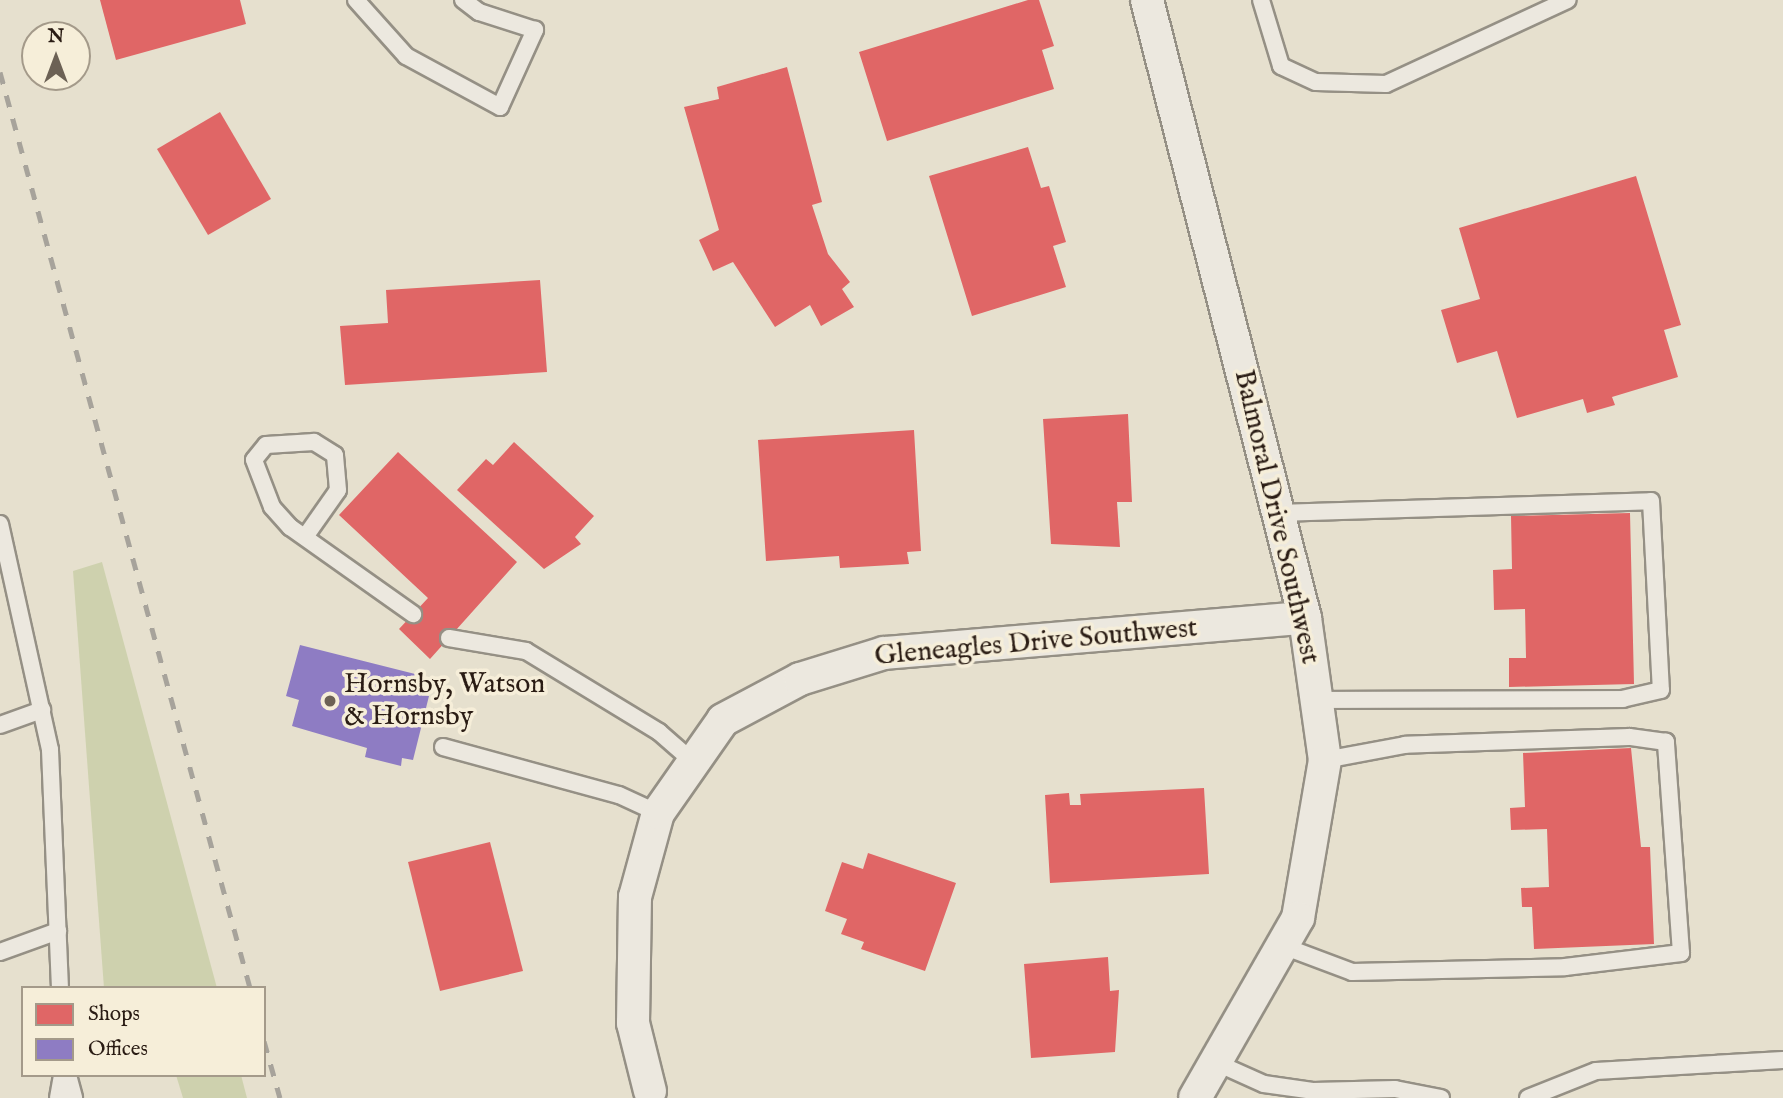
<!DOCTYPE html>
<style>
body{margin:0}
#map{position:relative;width:1783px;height:1098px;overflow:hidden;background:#e6e0ce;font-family:"IM FELL English",serif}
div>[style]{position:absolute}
.green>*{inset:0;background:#ced1ae}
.shops>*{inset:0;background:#e06666}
.offices>*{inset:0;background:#8e7cc3}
.roads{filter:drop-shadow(2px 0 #959085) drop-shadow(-2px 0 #959085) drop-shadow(0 2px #959085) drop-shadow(0 -2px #959085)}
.lane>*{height:16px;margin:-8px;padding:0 8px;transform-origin:8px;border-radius:8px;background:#ece8df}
.street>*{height:32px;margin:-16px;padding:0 16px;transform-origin:16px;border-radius:16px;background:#ece8df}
.rail>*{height:5px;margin-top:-2.5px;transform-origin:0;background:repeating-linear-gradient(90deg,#a7a39b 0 12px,transparent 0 24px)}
.dots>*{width:19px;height:19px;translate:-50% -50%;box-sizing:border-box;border:4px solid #f6eed9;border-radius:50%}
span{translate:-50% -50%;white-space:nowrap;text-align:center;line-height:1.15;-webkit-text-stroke:7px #f6eed9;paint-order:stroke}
.street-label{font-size:28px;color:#2a1c14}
.poi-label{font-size:28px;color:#2a1c14}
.left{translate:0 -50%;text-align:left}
.legend{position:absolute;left:21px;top:986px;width:245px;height:91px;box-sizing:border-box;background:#f6eed9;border:2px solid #a49a8a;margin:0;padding:9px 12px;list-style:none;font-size:21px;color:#2a1c14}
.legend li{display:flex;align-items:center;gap:14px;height:35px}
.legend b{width:35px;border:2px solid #a49a8a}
.north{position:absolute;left:21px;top:21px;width:70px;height:70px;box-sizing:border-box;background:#f6eed9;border:2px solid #a49a8a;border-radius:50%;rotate:0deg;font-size:19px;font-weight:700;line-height:28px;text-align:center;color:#2a1c14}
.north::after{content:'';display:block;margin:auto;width:24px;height:32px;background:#6c6155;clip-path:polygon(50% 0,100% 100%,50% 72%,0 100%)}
</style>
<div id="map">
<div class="green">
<div style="clip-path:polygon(102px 562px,217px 988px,104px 988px,73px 571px)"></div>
<div style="clip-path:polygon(176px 1075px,241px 1075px,247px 1098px,183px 1098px)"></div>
</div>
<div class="shops">
<div style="clip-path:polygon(100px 0,240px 0,246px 24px,116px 60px)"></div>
<div style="clip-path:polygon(1028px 0,1039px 0,1054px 46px,1042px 50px,1054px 89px,887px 141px,859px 52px)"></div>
<div style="clip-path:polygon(787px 67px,822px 202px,812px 205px,828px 254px,850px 282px,842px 289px,854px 307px,821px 326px,810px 305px,775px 327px,733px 262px,713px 271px,699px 240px,719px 230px,684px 107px,719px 99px,717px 87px)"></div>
<div style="clip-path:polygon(220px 112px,271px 199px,208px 235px,157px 149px)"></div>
<div style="clip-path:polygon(1028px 147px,1041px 188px,1049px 186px,1066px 242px,1053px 246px,1066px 287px,972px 316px,929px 176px)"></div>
<div style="clip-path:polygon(1636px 176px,1681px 325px,1664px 330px,1678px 377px,1612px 397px,1615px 405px,1587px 413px,1583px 399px,1517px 418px,1497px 351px,1457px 363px,1441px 310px,1480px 299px,1459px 228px)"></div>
<div style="clip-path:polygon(540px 280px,547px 372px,345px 385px,340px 326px,388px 323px,386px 290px)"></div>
<div style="clip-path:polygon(1128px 414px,1132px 502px,1117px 502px,1120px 547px,1051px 544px,1043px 419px)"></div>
<div style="clip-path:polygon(914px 430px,921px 551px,907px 552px,909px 564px,840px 568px,839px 556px,766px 561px,758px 440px)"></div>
<div style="clip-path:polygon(514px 442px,594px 516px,575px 537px,581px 544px,544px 569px,457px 490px,486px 459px,493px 465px)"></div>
<div style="clip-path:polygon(398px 452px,517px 562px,430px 659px,399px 629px,428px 598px,339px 515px)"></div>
<div style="clip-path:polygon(1630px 513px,1634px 684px,1509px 687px,1509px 658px,1526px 658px,1525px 609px,1494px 610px,1493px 570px,1512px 569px,1511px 516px)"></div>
<div style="clip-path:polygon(1631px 748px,1641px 847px,1650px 847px,1654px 944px,1534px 949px,1532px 907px,1522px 907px,1521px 888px,1549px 887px,1547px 829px,1511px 830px,1510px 808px,1525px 807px,1523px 753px)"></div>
<div style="clip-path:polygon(1204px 788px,1209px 874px,1050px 883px,1045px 795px,1069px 793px,1070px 805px,1081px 805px,1080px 794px)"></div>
<div style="clip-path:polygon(490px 842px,523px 971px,440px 991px,408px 862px)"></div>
<div style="clip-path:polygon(868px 853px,956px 883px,925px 971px,861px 949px,864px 942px,841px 934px,847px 919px,825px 911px,842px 862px,863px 869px)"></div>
<div style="clip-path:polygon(1108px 957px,1110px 991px,1119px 990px,1115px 1052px,1031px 1058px,1024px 964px)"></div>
</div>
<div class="offices">
<div style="clip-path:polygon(300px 645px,423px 676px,419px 694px,429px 696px,413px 760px,402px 758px,401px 766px,365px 757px,367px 748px,292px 726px,299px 700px,286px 696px)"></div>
</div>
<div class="roads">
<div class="lane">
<div style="left:356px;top:0;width:75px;rotate:48.2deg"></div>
<div style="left:406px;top:56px;width:107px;rotate:28.5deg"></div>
<div style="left:500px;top:107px;width:85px;rotate:-65.6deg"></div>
<div style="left:535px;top:30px;width:59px;rotate:-162.2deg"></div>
<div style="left:479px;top:12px;width:20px;rotate:-143deg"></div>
<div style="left:1261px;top:0;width:69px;rotate:73.1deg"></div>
<div style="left:1281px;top:66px;width:38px;rotate:25deg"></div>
<div style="left:1316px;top:82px;width:70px;rotate:1.6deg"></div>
<div style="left:1386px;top:84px;width:200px;rotate:-24.8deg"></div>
<div style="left:1278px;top:513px;width:373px;rotate:-1.8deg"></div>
<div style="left:1651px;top:501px;width:189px;rotate:87deg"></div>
<div style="left:1661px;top:690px;width:39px;rotate:167deg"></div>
<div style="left:1623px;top:699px;width:306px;rotate:179.8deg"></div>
<div style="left:0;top:524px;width:231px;rotate:77.5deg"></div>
<div style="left:50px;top:750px;width:238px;rotate:87.6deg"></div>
<div style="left:305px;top:537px;width:57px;rotate:-54.9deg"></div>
<div style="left:338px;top:490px;width:35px;rotate:-95deg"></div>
<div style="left:335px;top:455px;width:25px;rotate:-148deg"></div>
<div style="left:314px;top:442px;width:48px;rotate:176.4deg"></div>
<div style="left:266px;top:445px;width:19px;rotate:129deg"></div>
<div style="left:254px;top:460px;width:50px;rotate:69deg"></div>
<div style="left:272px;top:507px;width:27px;rotate:48deg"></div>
<div style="left:290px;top:527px;width:151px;rotate:35.3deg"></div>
<div style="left:449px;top:638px;width:78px;rotate:9.6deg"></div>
<div style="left:526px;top:651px;width:156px;rotate:31.3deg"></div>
<div style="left:659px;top:732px;width:41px;rotate:41.1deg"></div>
<div style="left:0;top:725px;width:45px;rotate:-19.7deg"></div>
<div style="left:443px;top:747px;width:182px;rotate:15.3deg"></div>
<div style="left:619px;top:795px;width:43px;rotate:24.8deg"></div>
<div style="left:1283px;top:946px;width:74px;rotate:20.6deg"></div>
<div style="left:1352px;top:972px;width:213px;rotate:-1.3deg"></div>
<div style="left:1565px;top:967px;width:117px;rotate:-6.9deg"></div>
<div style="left:1681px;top:953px;width:212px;rotate:-94.1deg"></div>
<div style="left:1666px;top:742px;width:37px;rotate:-172deg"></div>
<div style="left:1629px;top:737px;width:224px;rotate:178deg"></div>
<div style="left:1405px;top:745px;width:81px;rotate:169.4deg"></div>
<div style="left:0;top:952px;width:62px;rotate:-19.9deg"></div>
<div style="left:1217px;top:1063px;width:51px;rotate:24.1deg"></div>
<div style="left:1264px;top:1084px;width:49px;rotate:8.1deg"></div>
<div style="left:1313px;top:1091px;width:82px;rotate:-1.4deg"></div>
<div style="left:1395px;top:1089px;width:47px;rotate:11.1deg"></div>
<div style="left:68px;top:1075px;width:24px;rotate:75deg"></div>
<div style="left:58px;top:1098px;width:23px;rotate:-80deg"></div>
<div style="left:1528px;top:1098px;width:73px;rotate:-21.7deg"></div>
<div style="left:1596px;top:1071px;width:187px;rotate:-3.4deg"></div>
</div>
<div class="street">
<div style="left:1147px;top:0;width:638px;rotate:75.66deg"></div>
<div style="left:1305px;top:618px;width:143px;rotate:82deg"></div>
<div style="left:1325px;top:760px;width:160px;rotate:99.7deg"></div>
<div style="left:1298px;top:918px;width:207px;rotate:119.8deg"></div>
<div style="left:650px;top:1091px;width:70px;rotate:-104deg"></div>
<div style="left:633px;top:1023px;width:126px;rotate:-89.1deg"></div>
<div style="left:635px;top:897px;width:87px;rotate:-74.7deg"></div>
<div style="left:658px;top:813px;width:113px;rotate:-55deg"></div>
<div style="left:723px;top:720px;width:87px;rotate:-28deg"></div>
<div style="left:800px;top:679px;width:88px;rotate:-17.2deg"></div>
<div style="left:884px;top:653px;width:422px;rotate:-4.8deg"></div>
</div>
</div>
<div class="rail">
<div style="left:0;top:72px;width:950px;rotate:74.73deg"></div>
<div style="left:264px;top:1041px;width:59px;rotate:74.3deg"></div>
</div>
<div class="dots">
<div style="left:330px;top:701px;background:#6c6155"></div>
</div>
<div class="street-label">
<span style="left:1276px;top:517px;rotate:77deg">Balmoral Drive Southwest</span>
<span style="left:1036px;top:643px;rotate:-5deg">Gleneagles Drive Southwest</span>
</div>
<div class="poi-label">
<span class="left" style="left:344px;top:701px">Hornsby, Watson<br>&amp; Hornsby</span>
</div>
<ul class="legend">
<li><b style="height:19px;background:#e06666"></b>Shops</li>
<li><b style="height:19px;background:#8e7cc3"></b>Offices</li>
</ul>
<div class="north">N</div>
</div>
